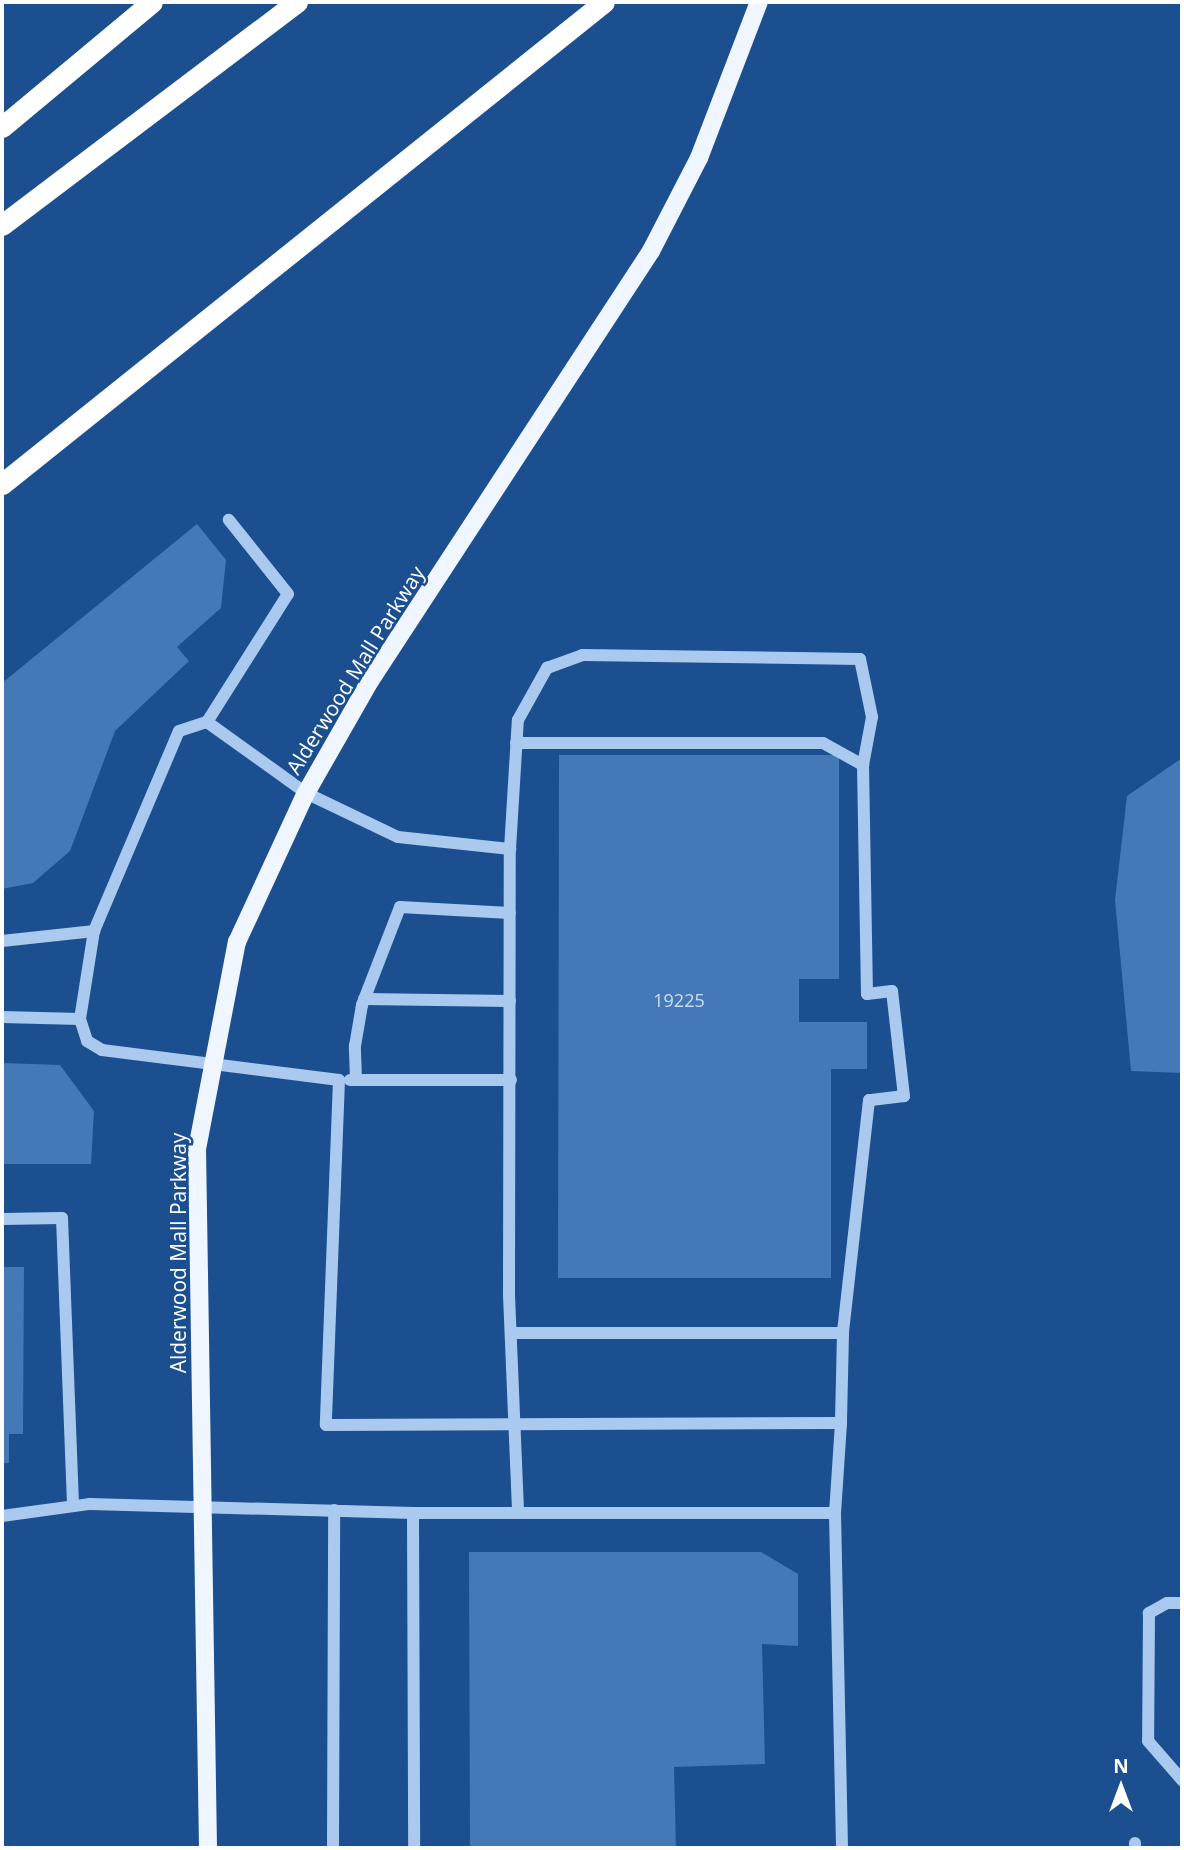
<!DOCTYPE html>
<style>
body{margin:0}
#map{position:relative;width:1184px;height:1850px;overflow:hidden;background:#1b4f8f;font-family:"Open Sans",sans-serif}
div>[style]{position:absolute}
.building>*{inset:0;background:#4478b7}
.minor>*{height:12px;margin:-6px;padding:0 6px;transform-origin:6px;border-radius:6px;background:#a9c9ee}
.major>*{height:18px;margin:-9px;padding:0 9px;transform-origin:9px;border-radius:9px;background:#f0f6ff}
.highway>*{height:21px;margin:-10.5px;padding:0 10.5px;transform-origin:10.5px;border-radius:10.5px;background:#fff}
span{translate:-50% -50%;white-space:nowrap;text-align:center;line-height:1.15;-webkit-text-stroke:5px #1b4f8f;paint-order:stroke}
.number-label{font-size:18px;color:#d0dded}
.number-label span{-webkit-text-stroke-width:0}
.street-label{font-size:21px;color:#fff}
.frame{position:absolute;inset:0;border:4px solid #fff;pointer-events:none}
.north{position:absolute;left:1086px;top:1752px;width:70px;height:70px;-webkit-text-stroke:5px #1b4f8f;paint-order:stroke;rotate:0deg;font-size:19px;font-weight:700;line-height:28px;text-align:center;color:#fff}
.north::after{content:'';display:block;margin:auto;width:24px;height:32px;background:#fff;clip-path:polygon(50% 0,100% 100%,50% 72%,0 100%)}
</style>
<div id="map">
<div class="building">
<div style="clip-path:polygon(197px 524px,226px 560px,221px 608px,177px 647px,189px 661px,115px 731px,70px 851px,33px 883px,2px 889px,2px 683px)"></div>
<div style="clip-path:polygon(559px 755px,839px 755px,839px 979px,799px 979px,799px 1022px,867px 1022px,867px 1069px,831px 1069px,831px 1278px,558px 1278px)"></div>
<div style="clip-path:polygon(1182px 758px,1182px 1073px,1131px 1071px,1115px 900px,1127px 796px)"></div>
<div style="clip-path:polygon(2px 1063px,60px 1065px,94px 1111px,91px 1164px,2px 1164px)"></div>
<div style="clip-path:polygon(2px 1267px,24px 1267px,23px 1434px,9px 1434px,9px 1463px,2px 1463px)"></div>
<div style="clip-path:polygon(469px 1552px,761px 1552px,798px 1574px,798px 1646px,762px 1644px,765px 1764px,674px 1767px,676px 1848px,470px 1848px)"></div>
</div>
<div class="minor">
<div style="left:207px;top:722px;width:151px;rotate:-57.7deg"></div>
<div style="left:288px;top:594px;width:95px;rotate:-128.6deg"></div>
<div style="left:516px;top:743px;width:307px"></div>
<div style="left:823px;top:743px;width:46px;rotate:28.8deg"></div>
<div style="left:2px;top:941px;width:93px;rotate:-6.2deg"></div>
<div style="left:94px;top:931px;width:217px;rotate:-67deg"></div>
<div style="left:179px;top:731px;width:29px;rotate:-18deg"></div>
<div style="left:207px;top:722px;width:122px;rotate:35.6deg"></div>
<div style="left:306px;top:793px;width:102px;rotate:25.6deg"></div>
<div style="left:398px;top:837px;width:113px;rotate:6.1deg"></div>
<div style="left:364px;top:999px;width:146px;rotate:0.8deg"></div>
<div style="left:2px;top:1017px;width:78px;rotate:1.5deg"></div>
<div style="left:80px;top:1019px;width:23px;rotate:72deg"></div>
<div style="left:87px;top:1041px;width:17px;rotate:31deg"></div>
<div style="left:102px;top:1050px;width:239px;rotate:7.2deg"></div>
<div style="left:339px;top:1080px;width:345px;rotate:92.2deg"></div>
<div style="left:326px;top:1425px;width:515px;rotate:-0.22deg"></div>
<div style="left:841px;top:1423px;width:90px;rotate:93.8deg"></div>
<div style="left:835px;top:1513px;width:335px;rotate:88.8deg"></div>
<div style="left:80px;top:1019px;width:89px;rotate:-81deg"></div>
<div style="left:350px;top:1080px;width:161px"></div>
<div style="left:356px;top:1080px;width:34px;rotate:-92deg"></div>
<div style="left:355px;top:1046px;width:42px;rotate:-80.3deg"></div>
<div style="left:362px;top:1005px;width:105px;rotate:-68.8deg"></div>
<div style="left:400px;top:907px;width:110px;rotate:3.1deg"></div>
<div style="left:2px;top:1219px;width:60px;rotate:-1deg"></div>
<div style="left:62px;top:1218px;width:288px;rotate:87.8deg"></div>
<div style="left:512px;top:1333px;width:331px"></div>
<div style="left:518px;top:1510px;width:216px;rotate:-92.4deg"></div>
<div style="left:509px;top:1294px;width:445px;rotate:-89.9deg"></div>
<div style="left:510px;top:849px;width:129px;rotate:-86.5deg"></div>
<div style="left:518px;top:720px;width:60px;rotate:-60.9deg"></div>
<div style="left:547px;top:668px;width:37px;rotate:-20deg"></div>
<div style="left:582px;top:655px;width:278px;rotate:0.8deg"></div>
<div style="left:860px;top:659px;width:59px;rotate:78.3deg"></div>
<div style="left:872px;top:717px;width:49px;rotate:100.6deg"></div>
<div style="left:863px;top:765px;width:229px;rotate:89deg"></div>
<div style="left:867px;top:994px;width:25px;rotate:-7deg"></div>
<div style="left:892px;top:991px;width:106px;rotate:83.5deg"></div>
<div style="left:904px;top:1096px;width:35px;rotate:173deg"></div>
<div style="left:869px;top:1100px;width:234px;rotate:96.4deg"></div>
<div style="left:843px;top:1333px;width:90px;rotate:91.3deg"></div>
<div style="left:413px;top:1513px;width:335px;rotate:89.8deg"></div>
<div style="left:2px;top:1516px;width:89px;rotate:-7.8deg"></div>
<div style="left:90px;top:1504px;width:323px;rotate:1.6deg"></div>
<div style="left:413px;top:1513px;width:422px"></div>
<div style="left:1182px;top:1603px;width:15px;rotate:180deg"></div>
<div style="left:1167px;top:1603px;width:21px;rotate:151deg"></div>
<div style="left:1149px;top:1613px;width:128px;rotate:90.4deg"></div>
<div style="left:1148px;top:1741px;width:52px;rotate:48.9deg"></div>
<div style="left:1135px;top:1843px;width:5px;rotate:90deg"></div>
<div style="left:333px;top:1848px;width:338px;rotate:-89.8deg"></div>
</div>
<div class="major">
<div style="left:208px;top:1848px;width:699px;rotate:-90.9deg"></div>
<div style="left:197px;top:1149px;width:211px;rotate:-79.1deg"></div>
<div style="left:237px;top:942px;width:164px;rotate:-65.2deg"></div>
<div style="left:306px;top:793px;width:129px;rotate:-60.3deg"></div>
<div style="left:370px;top:681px;width:514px;rotate:-56.84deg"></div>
<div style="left:651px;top:251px;width:105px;rotate:-62.7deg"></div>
<div style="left:699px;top:158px;width:167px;rotate:-69deg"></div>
</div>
<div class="highway">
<div style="left:2px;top:127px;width:195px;rotate:-39.8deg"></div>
<div style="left:2px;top:225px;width:370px;rotate:-37.1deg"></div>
<div style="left:2px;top:484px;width:771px;rotate:-38.68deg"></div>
</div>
<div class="number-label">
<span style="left:679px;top:1000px">19225</span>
</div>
<div class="street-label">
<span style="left:355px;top:670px;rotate:-58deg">Alderwood Mall Parkway</span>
<span style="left:178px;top:1253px;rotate:-90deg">Alderwood Mall Parkway</span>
</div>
<div class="frame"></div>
<div class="north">N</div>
</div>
